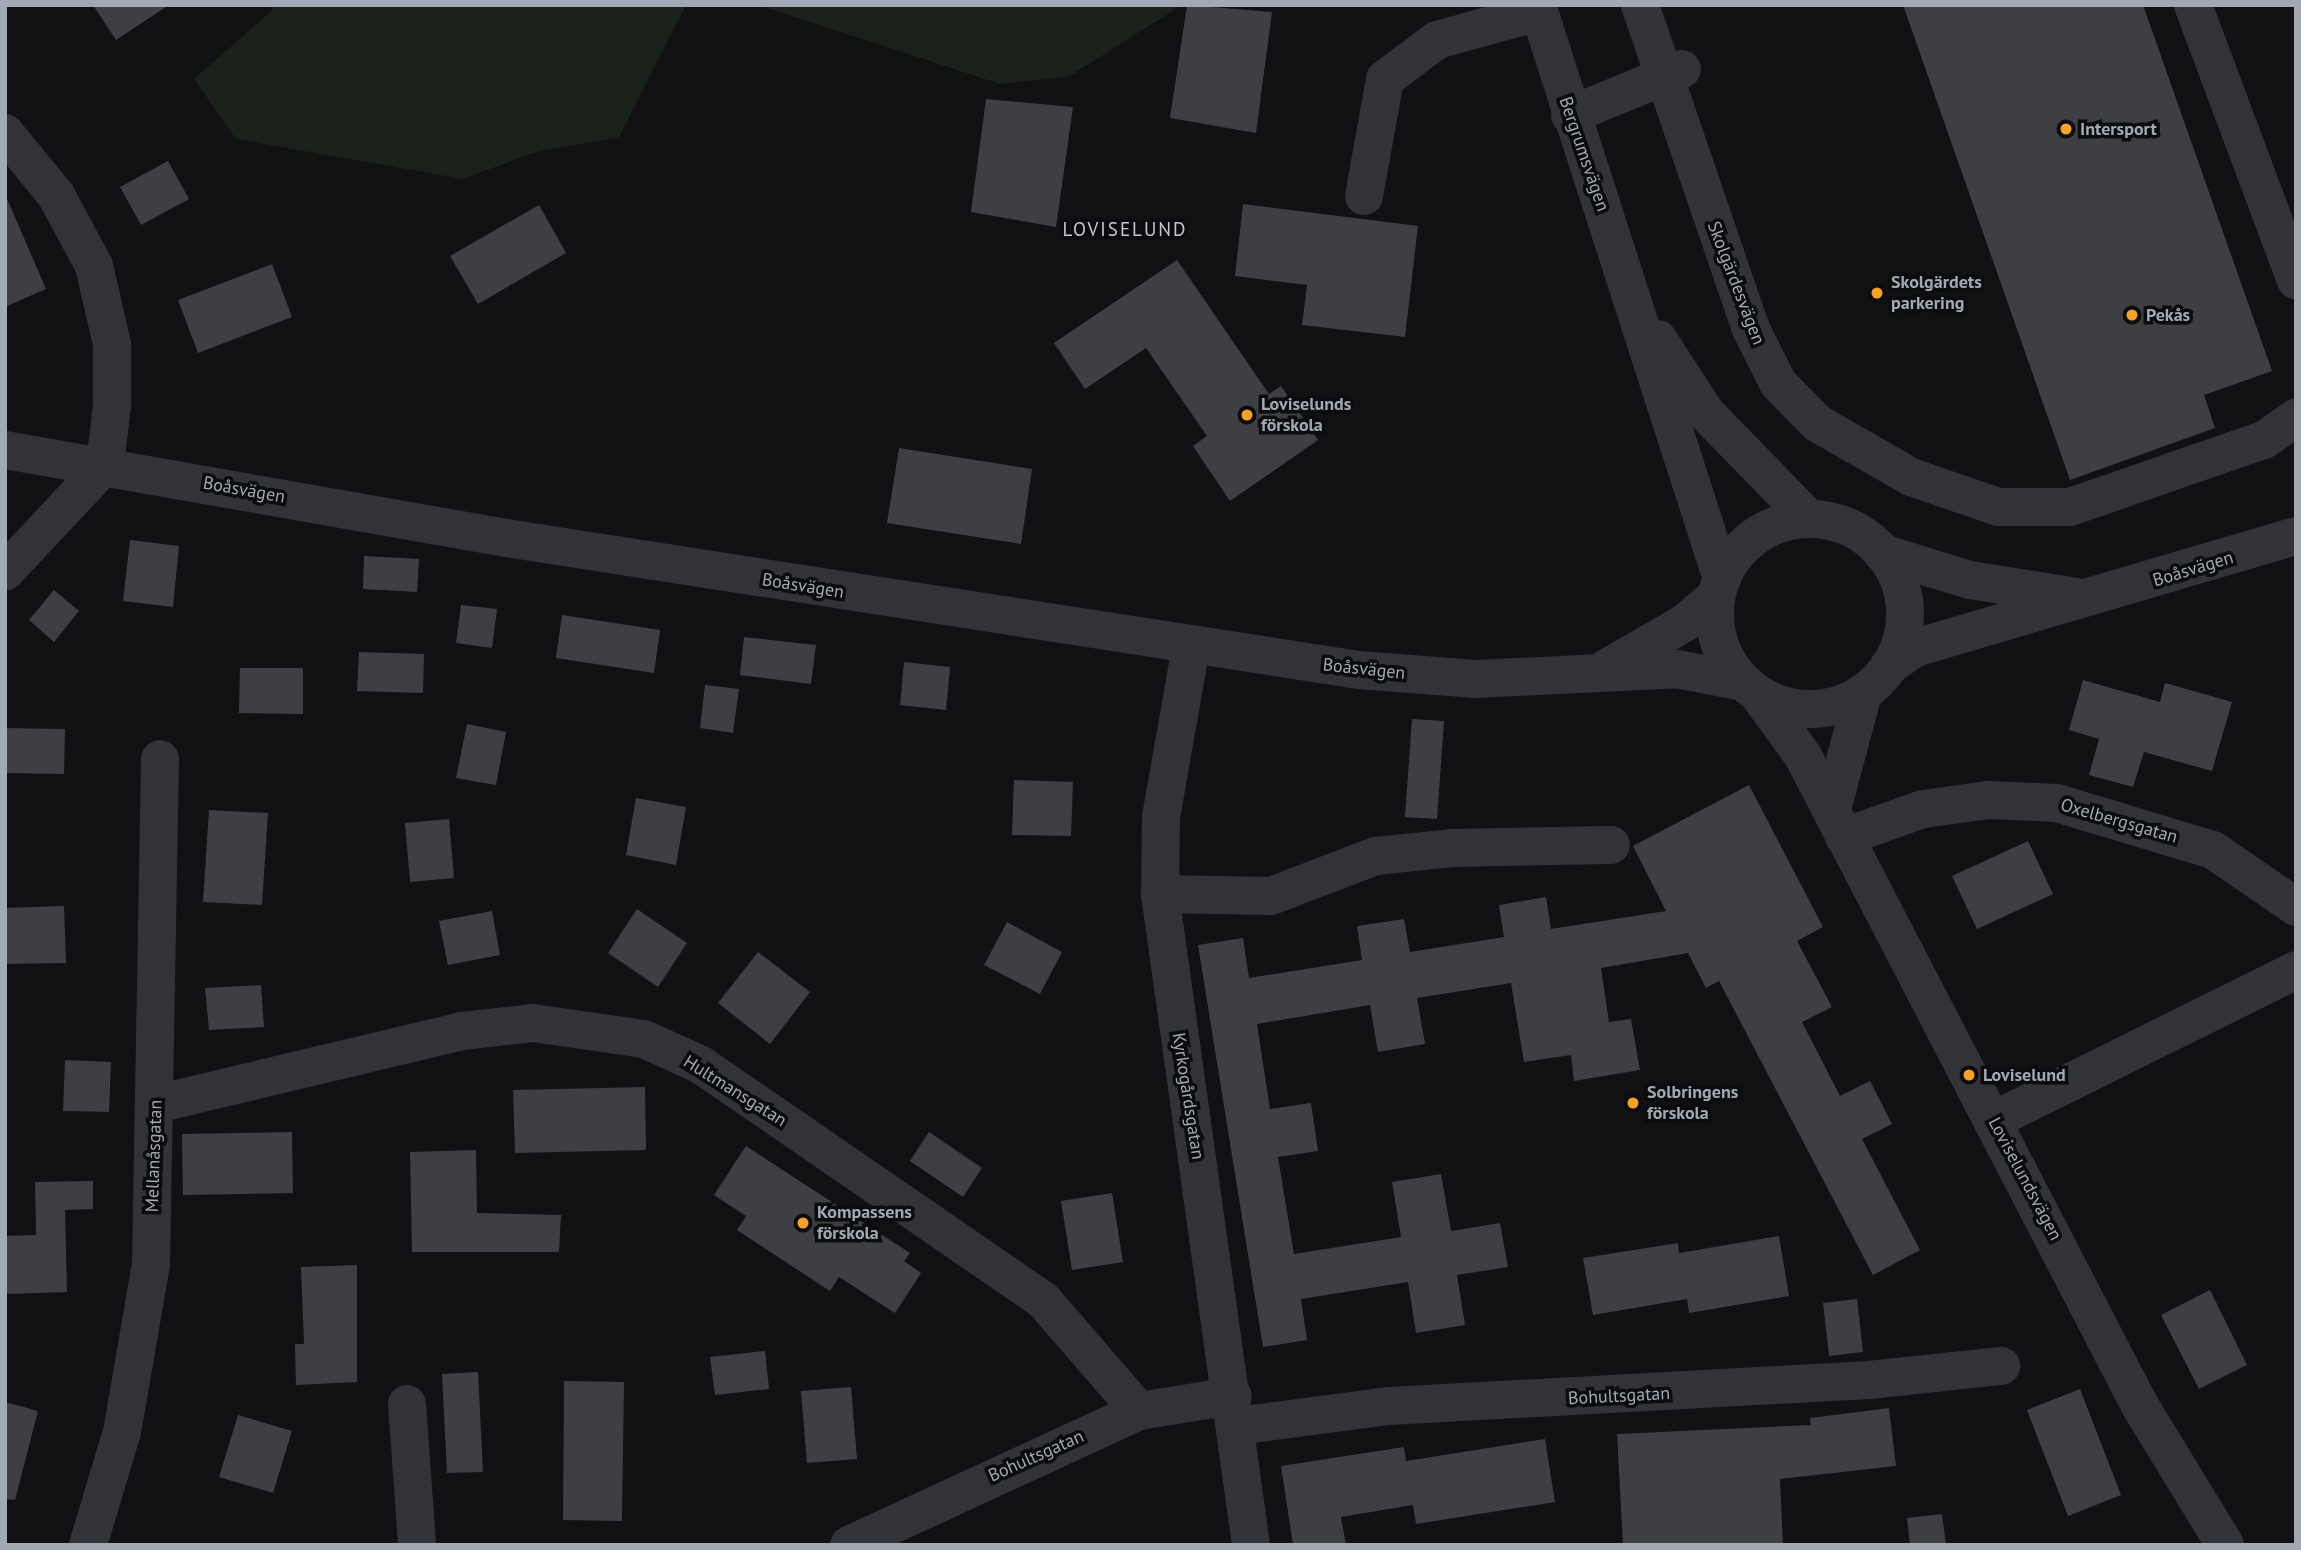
<!DOCTYPE html>
<meta charset="utf-8">
<style>
body{margin:0}
#map{position:relative;width:2301px;height:1550px;overflow:hidden;background:#111113;font-family:"PT Sans",sans-serif}
div>[style]{position:absolute}
.green>*{inset:0;background:#19211a}
.building>*{inset:0;background:#3d3f43}
.minor>*{height:38px;margin:-19px;padding:0 19px;transform-origin:19px;border-radius:19px;background:#323338}
.minor>.ring{margin:-19px;padding:0;box-sizing:content-box;background:none;border:38px solid #323338;border-radius:50%}
.dots>*{width:19px;height:19px;translate:-50% -50%;box-sizing:border-box;border:4px solid #0c0c0e;border-radius:50%}
span{translate:-50% -50%;white-space:nowrap;text-align:center;line-height:1.15;-webkit-text-stroke:7px #0c0c0e;paint-order:stroke}
.poi-label{font-size:18px;color:#a2a9b4;font-weight:700}
.left{translate:0 -50%;text-align:left}
.street-label{font-size:18px;color:#a2a9b4}
.neighbourhood-label{font-size:19px;color:#c3c7d0;letter-spacing:2px}
.frame{position:absolute;inset:0;border:7px solid #a2a9b4;pointer-events:none}
</style>
<div id="map">
<div class="green">
<div style="clip-path:polygon(270px 5px,686px 5px,619px 137px,536px 152px,463px 179px,236px 139px,194px 79px,273px 10px)"></div>
<div style="clip-path:polygon(758px 5px,1182px 5px,1068px 77px,1000px 84px)"></div>
</div>
<div class="building">
<div style="clip-path:polygon(93px 5px,169px 5px,116px 40px)"></div>
<div style="clip-path:polygon(1187px 5px,1272px 12px,1256px 133px,1170px 118px)"></div>
<div style="clip-path:polygon(1903px 5px,2143px 5px,2272px 371px,2204px 395px,2215px 428px,2070px 480px)"></div>
<div style="clip-path:polygon(986px 99px,1073px 107px,1056px 227px,971px 212px)"></div>
<div style="clip-path:polygon(168px 161px,189px 199px,141px 225px,120px 187px)"></div>
<div style="clip-path:polygon(5px 194px,46px 289px,5px 307px)"></div>
<div style="clip-path:polygon(1243px 204px,1418px 226px,1405px 337px,1302px 325px,1307px 285px,1235px 276px)"></div>
<div style="clip-path:polygon(539px 205px,566px 253px,478px 304px,450px 256px)"></div>
<div style="clip-path:polygon(1177px 260px,1269px 394px,1281px 386px,1318px 440px,1230px 501px,1193px 446px,1207px 436px,1146px 348px,1085px 389px,1054px 343px)"></div>
<div style="clip-path:polygon(272px 264px,292px 317px,198px 353px,178px 300px)"></div>
<div style="clip-path:polygon(899px 448px,1032px 469px,1021px 544px,887px 523px)"></div>
<div style="clip-path:polygon(130px 540px,179px 546px,173px 607px,123px 601px)"></div>
<div style="clip-path:polygon(364px 556px,419px 559px,417px 592px,363px 589px)"></div>
<div style="clip-path:polygon(54px 590px,79px 611px,54px 642px,29px 620px)"></div>
<div style="clip-path:polygon(461px 605px,497px 609px,492px 648px,456px 643px)"></div>
<div style="clip-path:polygon(562px 615px,660px 630px,654px 673px,556px 658px)"></div>
<div style="clip-path:polygon(744px 637px,816px 645px,811px 684px,740px 675px)"></div>
<div style="clip-path:polygon(359px 652px,424px 654px,423px 693px,357px 691px)"></div>
<div style="clip-path:polygon(904px 662px,950px 667px,946px 710px,900px 705px)"></div>
<div style="clip-path:polygon(240px 668px,303px 668px,303px 714px,239px 713px)"></div>
<div style="clip-path:polygon(2083px 680px,2160px 702px,2165px 683px,2232px 702px,2212px 771px,2144px 752px,2133px 787px,2089px 775px,2099px 739px,2069px 730px)"></div>
<div style="clip-path:polygon(705px 685px,739px 689px,733px 733px,700px 728px)"></div>
<div style="clip-path:polygon(1412px 719px,1444px 721px,1437px 819px,1405px 817px)"></div>
<div style="clip-path:polygon(467px 724px,506px 732px,496px 785px,456px 778px)"></div>
<div style="clip-path:polygon(5px 728px,65px 729px,64px 774px,5px 773px)"></div>
<div style="clip-path:polygon(1014px 780px,1073px 782px,1071px 836px,1012px 835px)"></div>
<div style="clip-path:polygon(1749px 785px,1823px 927px,1797px 941px,1832px 1007px,1802px 1022px,1840px 1096px,1870px 1081px,1892px 1124px,1862px 1139px,1920px 1250px,1873px 1275px,1719px 981px,1706px 988px,1688px 953px,1601px 968px,1609px 1022px,1631px 1019px,1640px 1070px,1574px 1081px,1571px 1055px,1524px 1062px,1511px 983px,1417px 998px,1425px 1044px,1378px 1052px,1370px 1005px,1257px 1024px,1270px 1109px,1311px 1103px,1318px 1151px,1278px 1157px,1294px 1254px,1401px 1237px,1392px 1182px,1441px 1174px,1451px 1231px,1500px 1223px,1508px 1267px,1457px 1275px,1465px 1325px,1416px 1333px,1408px 1282px,1301px 1299px,1307px 1340px,1263px 1347px,1198px 945px,1243px 938px,1249px 978px,1362px 960px,1357px 926px,1404px 919px,1410px 952px,1504px 937px,1499px 905px,1546px 897px,1551px 929px,1666px 911px,1633px 846px)"></div>
<div style="clip-path:polygon(636px 798px,686px 807px,676px 865px,626px 855px)"></div>
<div style="clip-path:polygon(209px 810px,268px 813px,262px 905px,203px 902px)"></div>
<div style="clip-path:polygon(449px 819px,454px 878px,410px 882px,405px 823px)"></div>
<div style="clip-path:polygon(2028px 841px,2053px 894px,1977px 929px,1952px 876px)"></div>
<div style="clip-path:polygon(64px 906px,66px 963px,5px 964px,5px 908px)"></div>
<div style="clip-path:polygon(637px 909px,687px 943px,658px 987px,608px 953px)"></div>
<div style="clip-path:polygon(492px 911px,500px 955px,448px 965px,439px 921px)"></div>
<div style="clip-path:polygon(1007px 922px,1062px 952px,1040px 994px,984px 965px)"></div>
<div style="clip-path:polygon(758px 952px,810px 992px,770px 1044px,718px 1003px)"></div>
<div style="clip-path:polygon(261px 985px,264px 1027px,209px 1030px,205px 988px)"></div>
<div style="clip-path:polygon(65px 1060px,111px 1062px,109px 1112px,63px 1111px)"></div>
<div style="clip-path:polygon(645px 1087px,646px 1150px,515px 1153px,513px 1090px)"></div>
<div style="clip-path:polygon(292px 1132px,293px 1193px,183px 1195px,182px 1134px)"></div>
<div style="clip-path:polygon(929px 1132px,982px 1168px,963px 1197px,910px 1161px)"></div>
<div style="clip-path:polygon(746px 1146px,910px 1253px,904px 1261px,921px 1273px,895px 1313px,839px 1277px,830px 1291px,737px 1230px,746px 1216px,714px 1195px)"></div>
<div style="clip-path:polygon(476px 1150px,477px 1213px,561px 1215px,559px 1252px,412px 1252px,410px 1152px)"></div>
<div style="clip-path:polygon(93px 1181px,93px 1209px,65px 1210px,67px 1292px,5px 1294px,5px 1236px,36px 1235px,35px 1182px)"></div>
<div style="clip-path:polygon(1112px 1193px,1123px 1262px,1072px 1270px,1061px 1201px)"></div>
<div style="clip-path:polygon(1779px 1236px,1789px 1296px,1689px 1313px,1687px 1299px,1593px 1315px,1583px 1258px,1678px 1243px,1679px 1253px)"></div>
<div style="clip-path:polygon(357px 1265px,357px 1382px,296px 1385px,295px 1344px,304px 1344px,301px 1267px)"></div>
<div style="clip-path:polygon(2210px 1290px,2247px 1365px,2199px 1389px,2161px 1315px)"></div>
<div style="clip-path:polygon(1857px 1299px,1863px 1352px,1829px 1356px,1823px 1303px)"></div>
<div style="clip-path:polygon(765px 1351px,769px 1389px,715px 1395px,710px 1357px)"></div>
<div style="clip-path:polygon(478px 1372px,483px 1472px,447px 1473px,442px 1374px)"></div>
<div style="clip-path:polygon(564px 1381px,624px 1382px,622px 1521px,563px 1520px)"></div>
<div style="clip-path:polygon(851px 1387px,857px 1459px,807px 1463px,801px 1391px)"></div>
<div style="clip-path:polygon(2080px 1389px,2121px 1495px,2068px 1516px,2027px 1410px)"></div>
<div style="clip-path:polygon(5px 1402px,38px 1411px,15px 1500px,5px 1499px)"></div>
<div style="clip-path:polygon(1889px 1408px,1896px 1466px,1780px 1479px,1783px 1545px,1623px 1545px,1617px 1434px,1811px 1425px,1810px 1418px)"></div>
<div style="clip-path:polygon(238px 1415px,292px 1431px,273px 1493px,219px 1477px)"></div>
<div style="clip-path:polygon(1545px 1439px,1555px 1502px,1416px 1524px,1413px 1505px,1341px 1517px,1346px 1545px,1293px 1545px,1281px 1466px,1404px 1447px,1406px 1461px)"></div>
<div style="clip-path:polygon(1942px 1514px,1946px 1545px,1910px 1545px,1907px 1518px)"></div>
</div>
<div class="minor">
<div style="left:1537px;top:5px;width:603px;rotate:72.14deg"></div>
<div style="left:1640px;top:5px;width:340px;rotate:71.1deg"></div>
<div style="left:1750px;top:327px;width:63px;rotate:63.4deg"></div>
<div style="left:1778px;top:383px;width:56px;rotate:45.7deg"></div>
<div style="left:1817px;top:423px;width:108px;rotate:29.9deg"></div>
<div style="left:1911px;top:477px;width:92px;rotate:19deg"></div>
<div style="left:1998px;top:507px;width:72px"></div>
<div style="left:2070px;top:507px;width:205px;rotate:-19.1deg"></div>
<div style="left:2264px;top:440px;width:39px;rotate:-35deg"></div>
<div style="left:2193px;top:5px;width:294px;rotate:69.5deg"></div>
<div style="left:1570px;top:115px;width:121px;rotate:-22.3deg"></div>
<div style="left:5px;top:133px;width:80px;rotate:50.6deg"></div>
<div style="left:56px;top:195px;width:81px;rotate:61.8deg"></div>
<div style="left:94px;top:266px;width:80px;rotate:77deg"></div>
<div style="left:112px;top:344px;width:61px;rotate:90deg"></div>
<div style="left:112px;top:405px;width:60px;rotate:96.7deg"></div>
<div style="left:105px;top:465px;width:146px;rotate:133.1deg"></div>
<div style="left:1364px;top:196px;width:119px;rotate:-79.8deg"></div>
<div style="left:1385px;top:79px;width:65px;rotate:-36.9deg"></div>
<div style="left:1437px;top:40px;width:106px;rotate:-15.4deg"></div>
<div style="left:1658px;top:339px;width:88px;rotate:57deg"></div>
<div style="left:1706px;top:413px;width:148px;rotate:45.8deg"></div>
<div style="left:5px;top:450px;width:509px;rotate:9.96deg"></div>
<div style="left:506px;top:538px;width:863px;rotate:8.8deg"></div>
<div style="left:1359px;top:670px;width:117px;rotate:4.4deg"></div>
<div style="left:1476px;top:679px;width:201px;rotate:-2.8deg"></div>
<div style="left:1677px;top:669px;width:68px;rotate:11deg"></div>
<div class="ring" style="left:1715px;top:519px;width:152px;height:152px"></div>
<div style="left:1882px;top:553px;width:92px;rotate:17.1deg"></div>
<div style="left:1970px;top:580px;width:108px;rotate:9deg"></div>
<div style="left:1191px;top:647px;width:173px;rotate:100deg"></div>
<div style="left:1161px;top:817px;width:77px;rotate:90.7deg"></div>
<div style="left:1160px;top:894px;width:657px;rotate:82.04deg"></div>
<div style="left:1889px;top:666px;width:32px;rotate:-35deg"></div>
<div style="left:1915px;top:648px;width:397px;rotate:-16.4deg"></div>
<div style="left:1605px;top:669px;width:94px;rotate:-30.1deg"></div>
<div style="left:1686px;top:622px;width:40px;rotate:-41deg"></div>
<div style="left:1758px;top:694px;width:77px;rotate:54deg"></div>
<div style="left:1803px;top:756px;width:730px;rotate:62.59deg"></div>
<div style="left:2139px;top:1404px;width:165px;rotate:58.6deg"></div>
<div style="left:1832px;top:809px;width:120px;rotate:-75deg"></div>
<div style="left:1844px;top:837px;width:84px;rotate:-19.5deg"></div>
<div style="left:1923px;top:809px;width:67px;rotate:-7.8deg"></div>
<div style="left:1989px;top:800px;width:68px;rotate:2.5deg"></div>
<div style="left:2057px;top:803px;width:163px;rotate:16.8deg"></div>
<div style="left:2213px;top:850px;width:101px;rotate:34.5deg"></div>
<div style="left:1160px;top:894px;width:111px;rotate:1deg"></div>
<div style="left:1271px;top:896px;width:112px;rotate:-20.9deg"></div>
<div style="left:1376px;top:856px;width:76px;rotate:-6deg"></div>
<div style="left:1452px;top:848px;width:159px;rotate:-1.1deg"></div>
<div style="left:156px;top:1104px;width:315px;rotate:-13.4deg"></div>
<div style="left:462px;top:1031px;width:71px;rotate:-6.4deg"></div>
<div style="left:533px;top:1023px;width:112px;rotate:8.2deg"></div>
<div style="left:644px;top:1039px;width:63px;rotate:24.5deg"></div>
<div style="left:701px;top:1065px;width:415px;rotate:34.5deg"></div>
<div style="left:1043px;top:1300px;width:147px;rotate:49.1deg"></div>
<div style="left:1994px;top:1120px;width:337px;rotate:-26.4deg"></div>
<div style="left:407px;top:1404px;width:141px;rotate:85.9deg"></div>
<div style="left:1237px;top:1426px;width:153px;rotate:-7.5deg"></div>
<div style="left:1389px;top:1406px;width:481px;rotate:-3.1deg"></div>
<div style="left:1869px;top:1380px;width:133px;rotate:-6.1deg"></div>
<div style="left:88px;top:1545px;width:118px;rotate:-73.3deg"></div>
<div style="left:122px;top:1432px;width:170px;rotate:-80.2deg"></div>
<div style="left:151px;top:1264px;width:505px;rotate:-88.98deg"></div>
<div style="left:849px;top:1545px;width:319px;rotate:-24.8deg"></div>
<div style="left:1139px;top:1411px;width:95px;rotate:-9.1deg"></div>
</div>
<div class="dots">
<div style="left:2066px;top:129px;background:#f5a227"></div>
<div style="left:1877px;top:293px;background:#f5a227"></div>
<div style="left:2132px;top:315px;background:#f5a227"></div>
<div style="left:1247px;top:415px;background:#f5a227"></div>
<div style="left:1969px;top:1075px;background:#f5a227"></div>
<div style="left:1633px;top:1103px;background:#f5a227"></div>
<div style="left:803px;top:1223px;background:#f5a227"></div>
</div>
<div class="poi-label">
<span class="left" style="left:2080px;top:129px">Intersport</span>
<span class="left" style="left:1891px;top:293px">Skolgärdets<br>parkering</span>
<span class="left" style="left:2146px;top:315px">Pekås</span>
<span class="left" style="left:1261px;top:415px">Loviselunds<br>förskola</span>
<span class="left" style="left:1983px;top:1075px">Loviselund</span>
<span class="left" style="left:1647px;top:1103px">Solbringens<br>förskola</span>
<span class="left" style="left:817px;top:1223px">Kompassens<br>förskola</span>
</div>
<div class="street-label">
<span style="left:1584px;top:154px;rotate:71deg">Bergrumsvägen</span>
<span style="left:1736px;top:283px;rotate:69deg">Skolgärdesvägen</span>
<span style="left:244px;top:490px;rotate:10deg">Boåsvägen</span>
<span style="left:2193px;top:569px;rotate:-17deg">Boåsvägen</span>
<span style="left:803px;top:586px;rotate:9deg">Boåsvägen</span>
<span style="left:1364px;top:669px;rotate:6deg">Boåsvägen</span>
<span style="left:2119px;top:821px;rotate:16deg">Oxelbergsgatan</span>
<span style="left:735px;top:1091px;rotate:32deg">Hultmansgatan</span>
<span style="left:1188px;top:1096px;rotate:81deg">Kyrkogårdsgatan</span>
<span style="left:154px;top:1156px;rotate:-88deg">Mellanåsgatan</span>
<span style="left:2025px;top:1179px;rotate:62deg">Loviselundsvägen</span>
<span style="left:1619px;top:1396px;rotate:-3deg">Bohultsgatan</span>
<span style="left:1036px;top:1456px;rotate:-24deg">Bohultsgatan</span>
</div>
<div class="neighbourhood-label">
<span style="left:1125px;top:230px">LOVISELUND</span>
</div>
<div class="frame"></div>
</div>
